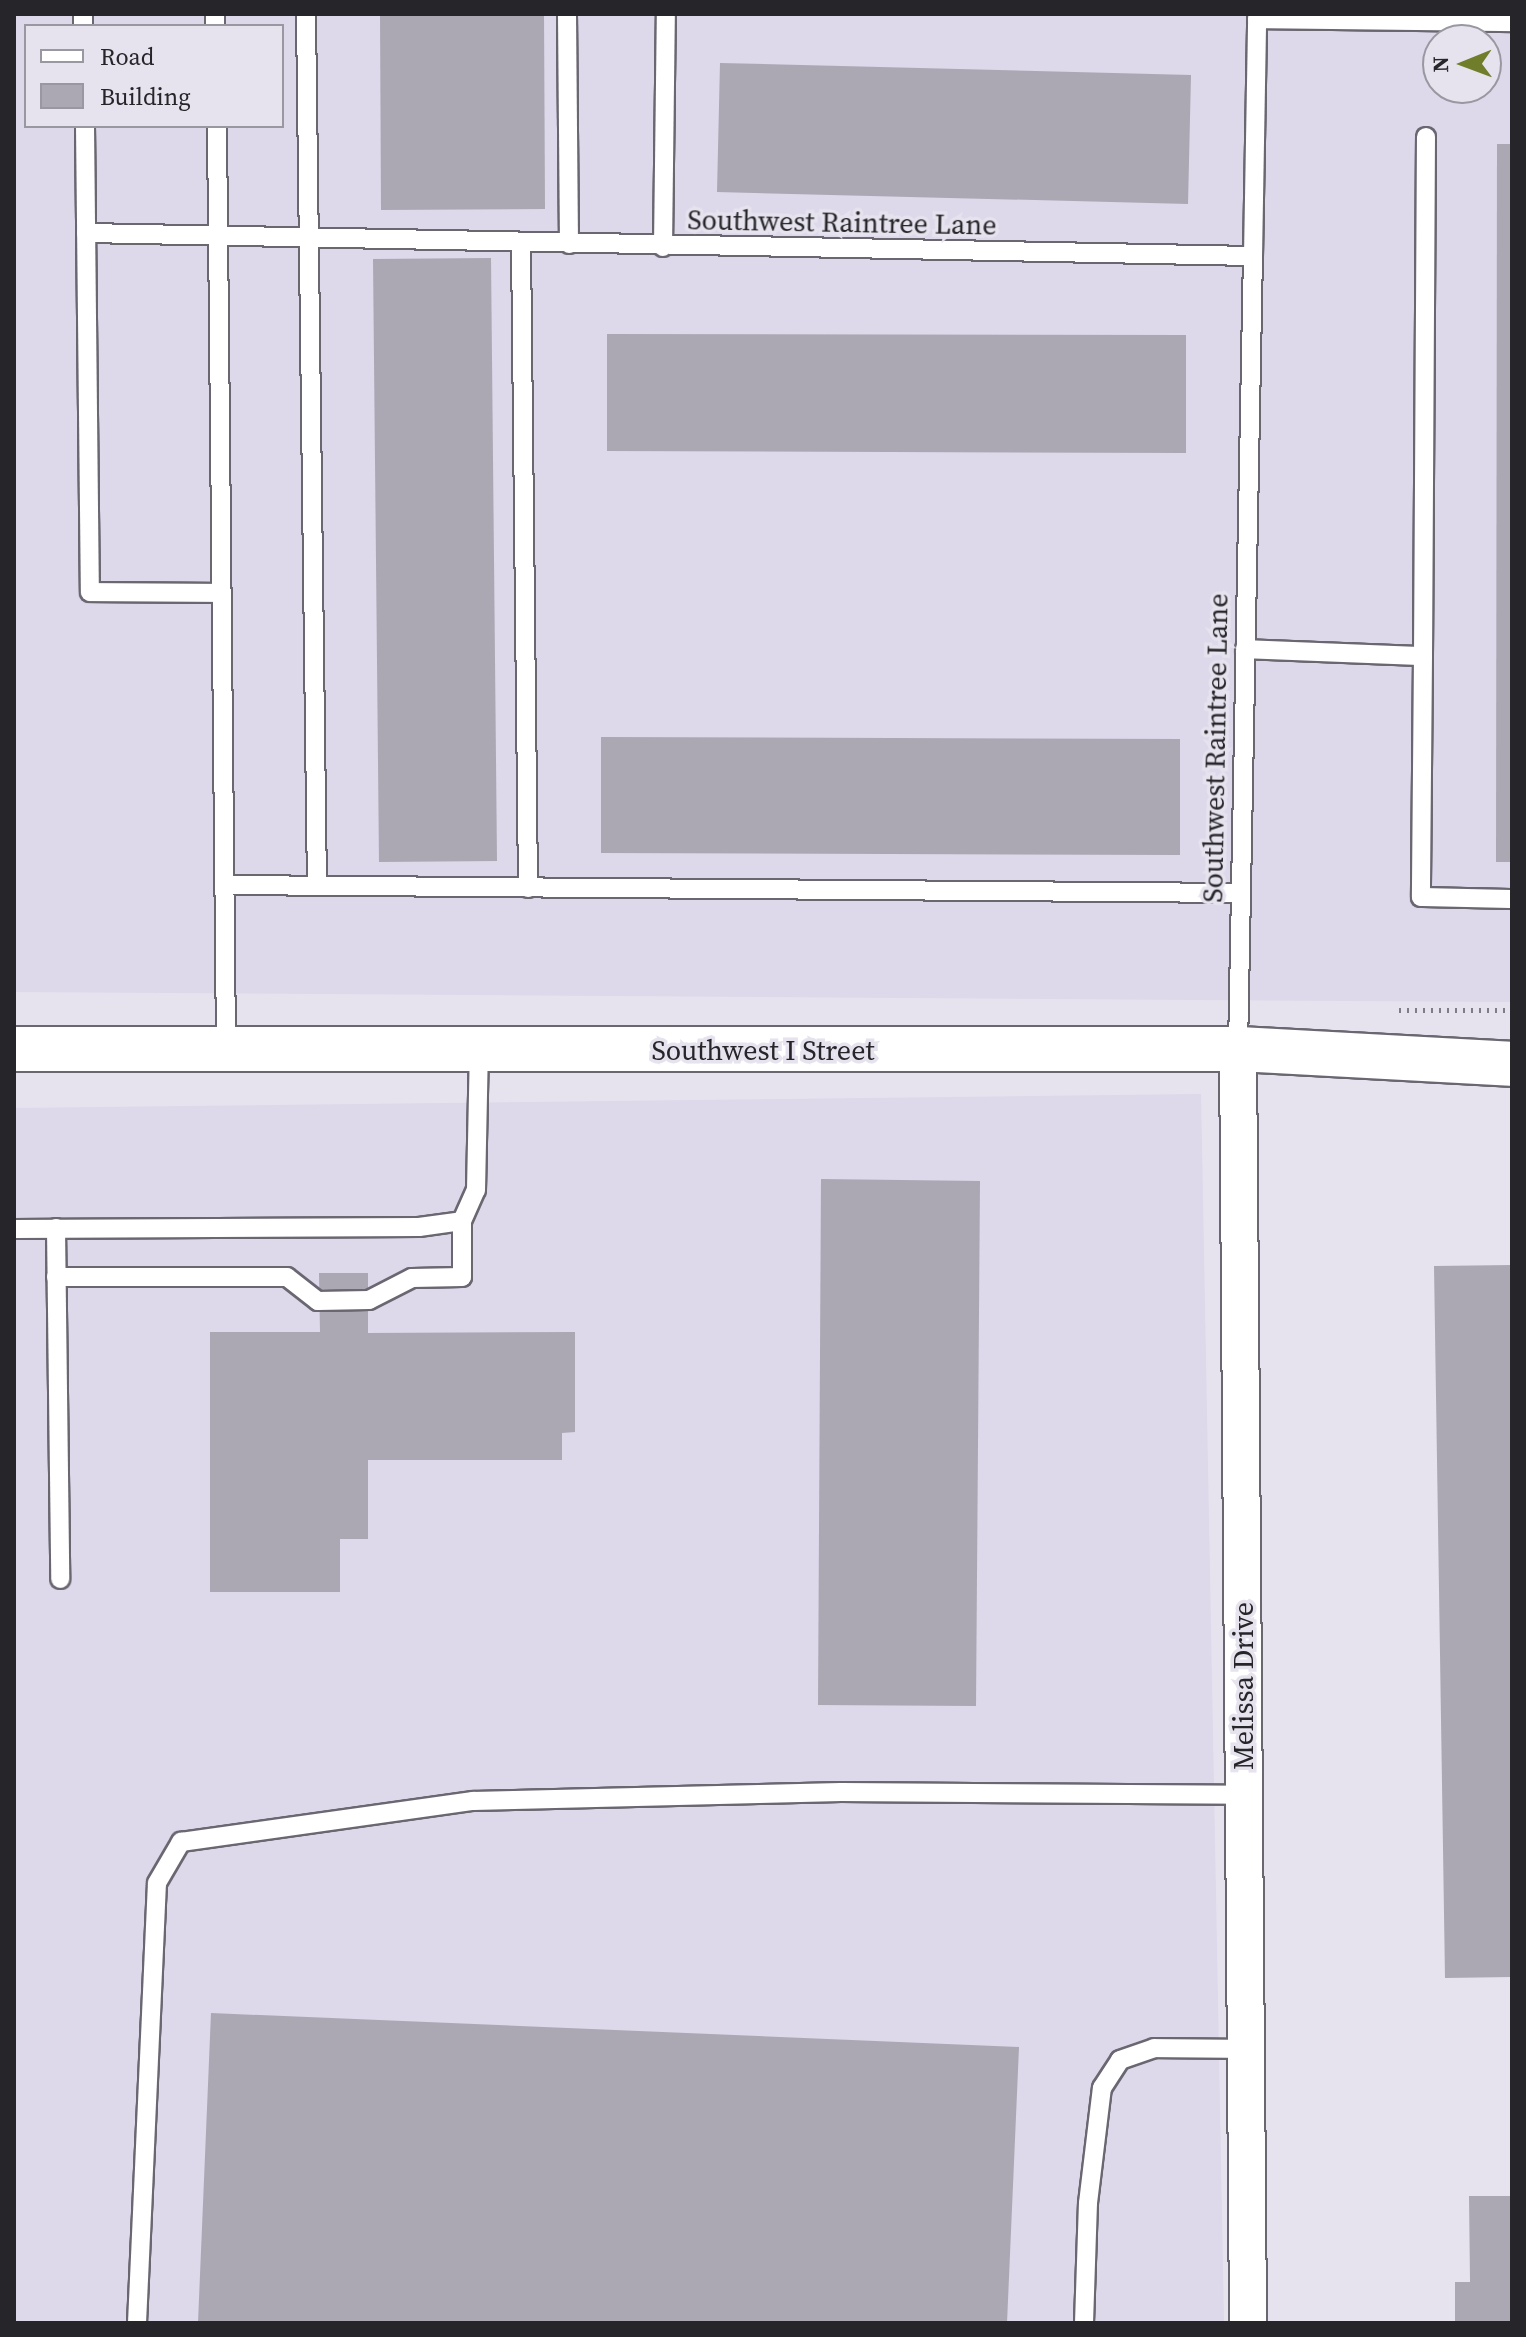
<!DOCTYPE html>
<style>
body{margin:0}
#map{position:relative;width:1526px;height:2337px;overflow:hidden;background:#e6e3ee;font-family:"Source Serif 4",serif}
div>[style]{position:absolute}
.built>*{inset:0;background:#ddd8ea}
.building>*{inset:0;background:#aba8b3}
.path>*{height:5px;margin-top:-2.5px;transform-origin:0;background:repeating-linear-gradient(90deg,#7e7c84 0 2px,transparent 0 8px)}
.roads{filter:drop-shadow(2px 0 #6a6771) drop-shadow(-2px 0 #6a6771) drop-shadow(0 2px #6a6771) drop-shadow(0 -2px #6a6771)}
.lane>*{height:18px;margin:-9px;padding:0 9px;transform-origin:9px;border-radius:9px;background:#fff}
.street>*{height:36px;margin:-18px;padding:0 18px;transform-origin:18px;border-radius:18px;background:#fff}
.secondary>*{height:44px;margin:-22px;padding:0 22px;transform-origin:22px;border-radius:22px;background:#fff}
span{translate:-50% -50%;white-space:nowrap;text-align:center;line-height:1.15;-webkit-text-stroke:7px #e6e3ee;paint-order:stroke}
.street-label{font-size:28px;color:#262529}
.frame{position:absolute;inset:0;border:16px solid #262529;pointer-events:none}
.legend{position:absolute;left:24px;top:24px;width:260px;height:104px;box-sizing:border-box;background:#e6e3ee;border:2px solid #99979f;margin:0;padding:10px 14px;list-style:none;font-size:24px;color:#262529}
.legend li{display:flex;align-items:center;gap:16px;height:40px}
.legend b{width:40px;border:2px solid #99979f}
.north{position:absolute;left:1422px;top:24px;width:80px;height:80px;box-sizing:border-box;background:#e6e3ee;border:2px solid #99979f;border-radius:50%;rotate:269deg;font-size:22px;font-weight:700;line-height:32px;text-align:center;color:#262529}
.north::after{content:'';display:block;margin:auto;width:28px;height:36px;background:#707e2c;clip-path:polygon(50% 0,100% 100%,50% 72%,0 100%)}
</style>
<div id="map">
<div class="built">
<div style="clip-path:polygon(evenodd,14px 14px,1512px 14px,1512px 1002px,14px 992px,14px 14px,26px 26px,282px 26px,282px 126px,26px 126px,26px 26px,14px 14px,1438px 40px,1486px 40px,1486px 88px,1438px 88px,1438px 40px)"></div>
<div style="clip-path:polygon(1201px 1094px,1224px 2323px,14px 2323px,14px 1108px)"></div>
</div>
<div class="building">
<div style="clip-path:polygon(380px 14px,544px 14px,545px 209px,381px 210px)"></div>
<div style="clip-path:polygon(720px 63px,1191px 75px,1188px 204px,717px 192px)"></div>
<div style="clip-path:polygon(1497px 144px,1512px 144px,1512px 862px,1496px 862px)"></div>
<div style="clip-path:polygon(491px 258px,497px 861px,379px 862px,373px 259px)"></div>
<div style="clip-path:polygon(607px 334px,1186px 335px,1186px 453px,607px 451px)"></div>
<div style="clip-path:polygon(601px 737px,1180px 739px,1180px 855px,601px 853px)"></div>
<div style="clip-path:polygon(821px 1179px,980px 1181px,976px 1706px,818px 1705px)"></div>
<div style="clip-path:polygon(1512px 1265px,1512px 1977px,1445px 1978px,1434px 1266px)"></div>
<div style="clip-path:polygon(319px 1273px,368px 1273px,368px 1333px,575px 1332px,575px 1432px,562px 1433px,562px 1460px,368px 1460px,368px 1539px,340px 1539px,340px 1592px,210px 1592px,210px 1332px,320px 1332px)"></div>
<div style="clip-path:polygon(211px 2013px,1019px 2047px,1007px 2323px,198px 2323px)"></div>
<div style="clip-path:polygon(1469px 2196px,1512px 2196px,1512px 2323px,1455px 2323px,1455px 2282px,1470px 2282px)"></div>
</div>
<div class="path">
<div style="left:1399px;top:1010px;width:113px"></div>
</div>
<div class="roads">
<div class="lane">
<div style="left:83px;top:14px;width:12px;rotate:90deg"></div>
<div style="left:215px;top:14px;width:12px;rotate:90deg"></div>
<div style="left:306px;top:14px;width:872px;rotate:89.28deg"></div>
<div style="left:567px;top:14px;width:230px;rotate:89.5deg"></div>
<div style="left:85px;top:126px;width:466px;rotate:89.4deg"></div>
<div style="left:90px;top:592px;width:131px;rotate:0.4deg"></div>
<div style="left:217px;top:126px;width:922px;rotate:89.44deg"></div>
<div style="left:86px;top:233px;width:1167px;rotate:1.13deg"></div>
<div style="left:1253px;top:256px;width:237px;rotate:-89deg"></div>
<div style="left:1257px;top:19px;width:255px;rotate:0.7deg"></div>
<div style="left:521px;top:242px;width:646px;rotate:89.38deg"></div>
<div style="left:663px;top:247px;width:233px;rotate:-89.3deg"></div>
<div style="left:1245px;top:649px;width:178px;rotate:2.3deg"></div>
<div style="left:1423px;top:656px;width:241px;rotate:90.5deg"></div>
<div style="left:1421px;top:897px;width:91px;rotate:1.3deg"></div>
<div style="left:1423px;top:656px;width:519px;rotate:-89.67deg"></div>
<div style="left:224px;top:885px;width:1016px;rotate:0.45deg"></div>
<div style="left:1238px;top:1049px;width:793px;rotate:-88.92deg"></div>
<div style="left:56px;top:1228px;width:351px;rotate:89.3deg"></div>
<div style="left:14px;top:1229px;width:405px;rotate:-0.3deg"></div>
<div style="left:419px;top:1227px;width:43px;rotate:-7.9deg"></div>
<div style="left:56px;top:1277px;width:231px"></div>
<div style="left:287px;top:1277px;width:39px;rotate:38deg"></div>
<div style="left:318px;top:1301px;width:51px;rotate:-1.1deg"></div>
<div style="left:369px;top:1300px;width:48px;rotate:-27.1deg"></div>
<div style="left:412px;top:1278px;width:50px;rotate:-1.1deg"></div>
<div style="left:462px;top:1277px;width:56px;rotate:-90deg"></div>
<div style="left:462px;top:1221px;width:34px;rotate:-66deg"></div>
<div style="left:476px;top:1190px;width:140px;rotate:-88.8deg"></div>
<div style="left:137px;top:2323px;width:440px;rotate:-87.4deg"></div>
<div style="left:157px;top:1883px;width:48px;rotate:-59.7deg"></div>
<div style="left:181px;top:1842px;width:295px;rotate:-8deg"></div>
<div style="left:473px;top:1801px;width:368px;rotate:-1.4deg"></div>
<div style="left:841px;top:1792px;width:403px;rotate:0.4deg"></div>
<div style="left:1084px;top:2323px;width:120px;rotate:-88.1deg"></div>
<div style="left:1088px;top:2203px;width:116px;rotate:-83.1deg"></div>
<div style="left:1102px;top:2088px;width:33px;rotate:-57deg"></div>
<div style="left:1120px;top:2060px;width:36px;rotate:-19deg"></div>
<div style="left:1154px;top:2048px;width:92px;rotate:0.6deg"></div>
</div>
<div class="street">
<div style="left:1238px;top:1049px;width:1274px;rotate:89.55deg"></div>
</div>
<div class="secondary">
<div style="left:14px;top:1049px;width:1224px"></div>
<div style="left:1238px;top:1049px;width:274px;rotate:3.1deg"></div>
</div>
</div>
<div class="street-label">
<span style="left:842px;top:222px;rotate:1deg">Southwest Raintree Lane</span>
<span style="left:1215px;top:748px;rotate:-89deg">Southwest Raintree Lane</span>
<span style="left:763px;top:1050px">Southwest I Street</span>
<span style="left:1243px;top:1686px;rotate:-90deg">Melissa Drive</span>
</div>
<div class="frame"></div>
<ul class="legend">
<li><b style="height:10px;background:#fff"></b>Road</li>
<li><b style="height:22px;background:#aba8b3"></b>Building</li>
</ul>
<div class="north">N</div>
</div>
